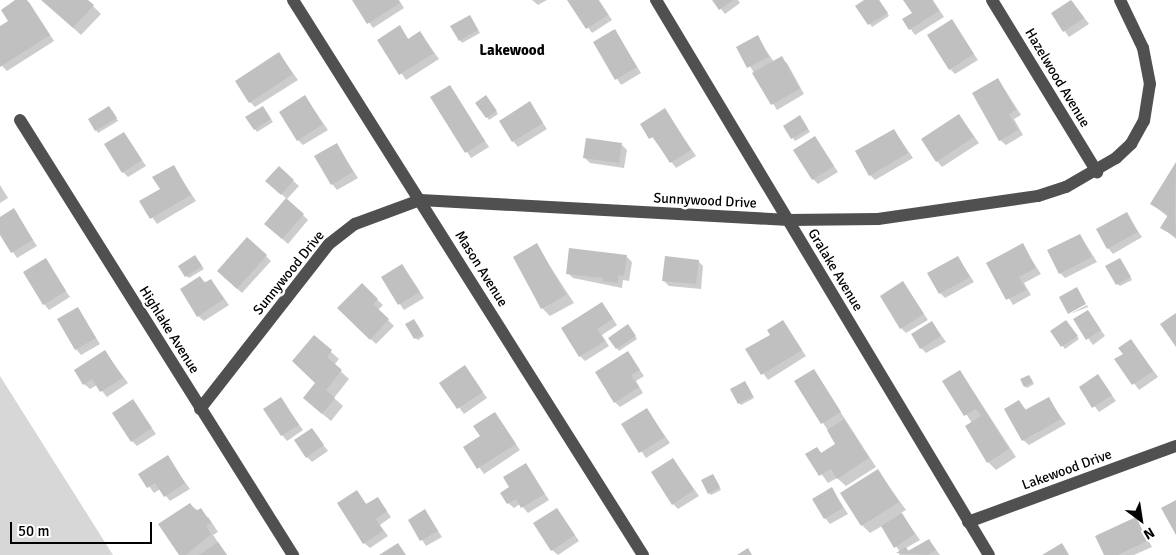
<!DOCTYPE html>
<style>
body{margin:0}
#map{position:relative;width:1176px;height:555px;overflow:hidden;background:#fff;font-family:Signika,sans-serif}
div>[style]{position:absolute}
.green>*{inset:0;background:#d7d7d7}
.shadow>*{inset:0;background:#0003}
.building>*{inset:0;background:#c0c0c0}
.minor>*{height:12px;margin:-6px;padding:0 6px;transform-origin:6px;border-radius:6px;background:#505050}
span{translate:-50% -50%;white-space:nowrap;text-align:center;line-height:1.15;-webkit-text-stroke:5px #fff;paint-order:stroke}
.street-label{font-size:14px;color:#000}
.neighbourhood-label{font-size:15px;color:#000;font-weight:700}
.north{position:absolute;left:1116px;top:495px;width:50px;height:50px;-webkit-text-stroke:4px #fff;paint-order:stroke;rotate:149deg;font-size:14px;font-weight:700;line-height:20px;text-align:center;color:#000}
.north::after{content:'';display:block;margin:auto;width:18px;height:22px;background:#000;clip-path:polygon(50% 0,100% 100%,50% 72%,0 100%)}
.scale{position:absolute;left:10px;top:522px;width:142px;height:22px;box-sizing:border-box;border:2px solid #000;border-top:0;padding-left:6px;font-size:15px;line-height:18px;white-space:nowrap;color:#000;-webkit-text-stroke:4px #fff;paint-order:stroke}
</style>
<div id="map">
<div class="green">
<div style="clip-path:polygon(0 376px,113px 555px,0 555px)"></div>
</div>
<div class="shadow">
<div style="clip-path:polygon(18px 0,29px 2px,54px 41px,7px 71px,0 64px,0 27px,9px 21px)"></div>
<div style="clip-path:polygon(43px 0,87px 0,101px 14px,81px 35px)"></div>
<div style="clip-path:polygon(353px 0,399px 0,404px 8px,373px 28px)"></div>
<div style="clip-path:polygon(532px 0,547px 0,538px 5px)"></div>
<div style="clip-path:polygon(569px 0,599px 0,612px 20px,592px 33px)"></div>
<div style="clip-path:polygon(714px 0,738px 0,740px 3px,725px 14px)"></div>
<div style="clip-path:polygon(866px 0,879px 0,889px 16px,872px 27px,857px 6px)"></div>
<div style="clip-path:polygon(905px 0,933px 0,944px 17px,915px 35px,904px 20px,914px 14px)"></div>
<div style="clip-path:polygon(1072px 1px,1089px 24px,1069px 37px,1052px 14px)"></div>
<div style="clip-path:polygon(472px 19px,480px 33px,462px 43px,460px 40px)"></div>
<div style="clip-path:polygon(951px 20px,978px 60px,955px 74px,950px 69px)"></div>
<div style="clip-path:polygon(399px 27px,409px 40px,420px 33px,439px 59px,406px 80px,379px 40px)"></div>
<div style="clip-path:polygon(614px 30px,641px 73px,621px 85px,594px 42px)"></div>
<div style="clip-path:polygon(757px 37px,774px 62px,781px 58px,787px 63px,804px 94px,777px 110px,738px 47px)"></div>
<div style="clip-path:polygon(279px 54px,298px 80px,255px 107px,250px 102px)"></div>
<div style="clip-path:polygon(998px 79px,1021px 115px,1014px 119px,1023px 135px,1006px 145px,1000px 140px)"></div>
<div style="clip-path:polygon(450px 87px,489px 147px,471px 158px,432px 98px)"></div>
<div style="clip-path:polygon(305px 97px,328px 130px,303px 145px,298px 140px)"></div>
<div style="clip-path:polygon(488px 99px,498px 114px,489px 120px,487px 117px)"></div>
<div style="clip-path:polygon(529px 103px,547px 129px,518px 147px,513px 141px)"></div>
<div style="clip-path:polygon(112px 110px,118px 121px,98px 133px,96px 130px)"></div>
<div style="clip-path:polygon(265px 110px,273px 122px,257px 132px,247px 117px)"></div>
<div style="clip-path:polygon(665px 110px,696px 156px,676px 168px,642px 124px)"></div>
<div style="clip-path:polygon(959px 115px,979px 143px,942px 167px,937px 161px)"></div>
<div style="clip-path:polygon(802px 119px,810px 132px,795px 141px,784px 126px)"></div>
<div style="clip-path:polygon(894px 130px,913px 158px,875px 180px,870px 175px)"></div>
<div style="clip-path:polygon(124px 133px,146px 166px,128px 177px,123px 172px)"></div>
<div style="clip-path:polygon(815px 138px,838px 172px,818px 184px,813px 179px)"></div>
<div style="clip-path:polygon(337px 145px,358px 178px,337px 190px,332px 184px)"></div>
<div style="clip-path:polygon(622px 145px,627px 150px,624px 168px,590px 163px,584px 157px)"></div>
<div style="clip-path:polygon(1176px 164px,1176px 239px,1162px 227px,1168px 217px,1151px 203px)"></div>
<div style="clip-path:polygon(173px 166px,196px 201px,157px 224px,141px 201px,161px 190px)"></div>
<div style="clip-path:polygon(279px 168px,299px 186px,287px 199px,267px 181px)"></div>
<div style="clip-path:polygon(0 185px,8px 198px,0 203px)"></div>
<div style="clip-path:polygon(13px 210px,37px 246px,17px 258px,0 233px,0 218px)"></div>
<div style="clip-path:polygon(1126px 214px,1142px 237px,1113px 254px,1108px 248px)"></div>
<div style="clip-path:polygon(303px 215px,308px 220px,288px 244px,271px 229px)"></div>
<div style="clip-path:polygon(1080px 235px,1097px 262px,1065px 278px,1060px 273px)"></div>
<div style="clip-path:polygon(536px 245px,574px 303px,550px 316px,542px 308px,515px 258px)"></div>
<div style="clip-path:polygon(1022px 245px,1041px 274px,1024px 283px,1031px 295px,1013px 305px,988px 264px)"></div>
<div style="clip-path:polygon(266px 256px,271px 261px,242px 293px,224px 277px)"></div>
<div style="clip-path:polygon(626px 256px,632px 262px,629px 281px,623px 280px,622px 288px,573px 278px,568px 273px)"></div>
<div style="clip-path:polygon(958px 258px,974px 282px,945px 298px,940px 293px)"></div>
<div style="clip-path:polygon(197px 259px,204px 269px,189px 278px,186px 276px)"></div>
<div style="clip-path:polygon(45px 260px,70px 297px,49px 310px,44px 304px)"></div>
<div style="clip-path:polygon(698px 261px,703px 266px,701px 289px,669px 286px,664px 281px)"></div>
<div style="clip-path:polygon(1122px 262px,1132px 280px,1120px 286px,1117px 284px)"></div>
<div style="clip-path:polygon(402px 265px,424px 298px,404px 310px,382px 278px)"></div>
<div style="clip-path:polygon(200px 277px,206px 283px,211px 280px,229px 305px,204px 321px,198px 316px)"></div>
<div style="clip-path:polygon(903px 283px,928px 320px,906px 333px,901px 328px)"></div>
<div style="clip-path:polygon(362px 285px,383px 305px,378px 310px,394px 326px,376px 344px,339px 308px)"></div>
<div style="clip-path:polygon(602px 303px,617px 325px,602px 335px,609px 346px,585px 361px,580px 356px)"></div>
<div style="clip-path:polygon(1087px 305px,1088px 307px,1070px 314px)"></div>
<div style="clip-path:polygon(78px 309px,100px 344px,81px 355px,76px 349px)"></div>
<div style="clip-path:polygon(1088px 311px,1105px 336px,1093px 345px,1075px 320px)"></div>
<div style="clip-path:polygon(783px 322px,806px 356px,768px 380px,747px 350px,771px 335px)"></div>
<div style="clip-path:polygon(932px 322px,946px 342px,926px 353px,921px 348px)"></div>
<div style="clip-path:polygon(416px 323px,424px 336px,418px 340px,415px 338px)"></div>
<div style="clip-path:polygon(1068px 324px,1079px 339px,1065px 349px,1052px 331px)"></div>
<div style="clip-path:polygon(630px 328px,637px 339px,619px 351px,610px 338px)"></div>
<div style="clip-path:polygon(314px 337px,339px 359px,334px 365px,349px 379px,334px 398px,343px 406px,331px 421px,313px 406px,316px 383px)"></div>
<div style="clip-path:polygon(1131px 340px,1158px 377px,1139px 390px,1116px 359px,1124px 354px)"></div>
<div style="clip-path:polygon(105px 352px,128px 383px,107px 397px,97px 385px,90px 389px,84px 384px)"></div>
<div style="clip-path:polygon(628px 353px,644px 376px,636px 381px,643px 393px,620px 407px,615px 402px)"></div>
<div style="clip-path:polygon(465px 367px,487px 398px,464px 414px,441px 383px)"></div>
<div style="clip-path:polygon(814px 371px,876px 467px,846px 486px,837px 478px,828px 483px,807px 454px,817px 448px,822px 454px,837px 444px,796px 382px)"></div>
<div style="clip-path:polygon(960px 371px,1016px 457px,996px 470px,988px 462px,972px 423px,944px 381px)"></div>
<div style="clip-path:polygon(1029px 376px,1034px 384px,1027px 388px,1025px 386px)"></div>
<div style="clip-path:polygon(1098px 376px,1116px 401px,1099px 412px,1080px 387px)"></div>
<div style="clip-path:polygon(747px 385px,754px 398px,741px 405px,739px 403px)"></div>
<div style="clip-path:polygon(1048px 398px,1066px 424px,1029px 445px,1023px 440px,1019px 401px,1027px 411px)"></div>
<div style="clip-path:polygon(281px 399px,303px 430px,287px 441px,282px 435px)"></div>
<div style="clip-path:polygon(133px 401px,156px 434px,137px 446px,132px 441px)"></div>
<div style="clip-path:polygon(647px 410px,670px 443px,646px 458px,623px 424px)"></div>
<div style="clip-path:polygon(495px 413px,520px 450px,484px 474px,465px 447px,481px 436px)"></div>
<div style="clip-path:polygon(312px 430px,328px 451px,312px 462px,307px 457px)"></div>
<div style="clip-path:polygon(167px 457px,190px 489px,170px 501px,160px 489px,154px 493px,140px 474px)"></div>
<div style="clip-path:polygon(673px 459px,699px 496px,678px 509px,673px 504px)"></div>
<div style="clip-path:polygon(525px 464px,549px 500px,528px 513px,520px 504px,514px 508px,508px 503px,511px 488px)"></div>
<div style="clip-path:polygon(878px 471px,906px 510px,901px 513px,920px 540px,906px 548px,909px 551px,929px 540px,940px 555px,899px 555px,900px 552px,882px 526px,870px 533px,862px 525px)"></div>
<div style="clip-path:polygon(715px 478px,721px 490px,711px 495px,709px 493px)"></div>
<div style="clip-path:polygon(832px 489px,848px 514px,830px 524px,825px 518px)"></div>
<div style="clip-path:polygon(356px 491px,367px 505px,377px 498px,391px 517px,380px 525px,388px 536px,370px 548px,364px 543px)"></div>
<div style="clip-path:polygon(190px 505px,209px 518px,218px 532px,213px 535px,227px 555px,180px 555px)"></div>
<div style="clip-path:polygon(557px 509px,579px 541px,558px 555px,552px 550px)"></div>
<div style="clip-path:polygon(425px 511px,442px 537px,426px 546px,409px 520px)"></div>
<div style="clip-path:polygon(1136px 518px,1152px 547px,1134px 555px,1106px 555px)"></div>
</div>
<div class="building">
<div style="clip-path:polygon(15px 0,27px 0,50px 35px,0 67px,0 26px,8px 21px,1px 10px)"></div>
<div style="clip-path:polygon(41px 0,88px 0,94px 5px,73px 28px)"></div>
<div style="clip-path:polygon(352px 0,398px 0,400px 3px,367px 24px)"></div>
<div style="clip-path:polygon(567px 0,598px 0,608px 15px,586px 29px)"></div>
<div style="clip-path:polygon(712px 0,733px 0,719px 10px)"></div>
<div style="clip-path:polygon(864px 0,879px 0,888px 13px,868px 25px,855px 6px)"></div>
<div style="clip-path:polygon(903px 0,932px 0,939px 11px,909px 30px,902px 19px,912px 13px)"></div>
<div style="clip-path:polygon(1071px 0,1084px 18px,1063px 32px,1051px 13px)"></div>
<div style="clip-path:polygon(470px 15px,478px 30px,459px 41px,450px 26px)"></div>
<div style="clip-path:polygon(952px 19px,974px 54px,949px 70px,927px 35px)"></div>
<div style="clip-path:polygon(400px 25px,408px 39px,420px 31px,434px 53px,399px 75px,377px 40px)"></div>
<div style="clip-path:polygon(615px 29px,637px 67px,615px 80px,593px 42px)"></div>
<div style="clip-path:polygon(758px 35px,769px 57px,747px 68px,736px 47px)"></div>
<div style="clip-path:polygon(279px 52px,293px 74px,249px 103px,235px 81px)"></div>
<div style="clip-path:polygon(782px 56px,800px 89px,771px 105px,752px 73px)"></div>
<div style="clip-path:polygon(998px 78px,1016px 110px,1009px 114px,1018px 130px,999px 141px,972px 93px)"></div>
<div style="clip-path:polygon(450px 85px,485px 141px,465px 153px,430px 97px)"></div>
<div style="clip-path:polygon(305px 95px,323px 124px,297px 141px,279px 112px)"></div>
<div style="clip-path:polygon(486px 95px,497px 111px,486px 118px,475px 103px)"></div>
<div style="clip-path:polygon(530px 101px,543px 123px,512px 142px,499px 121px)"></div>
<div style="clip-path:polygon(109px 106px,117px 118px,95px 131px,88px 119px)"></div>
<div style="clip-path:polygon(263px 106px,271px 119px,254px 130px,245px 117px)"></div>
<div style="clip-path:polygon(665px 108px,691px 150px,670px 163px,653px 137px,649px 139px,640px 124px)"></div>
<div style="clip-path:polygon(959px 114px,974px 137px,936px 162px,921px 139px)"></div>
<div style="clip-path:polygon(800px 115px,808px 129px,791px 139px,783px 126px)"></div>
<div style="clip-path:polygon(894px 129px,908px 153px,869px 176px,855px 151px)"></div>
<div style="clip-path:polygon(124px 132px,142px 160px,122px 173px,104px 144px)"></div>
<div style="clip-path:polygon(815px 136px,834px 166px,812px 180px,793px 150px)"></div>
<div style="clip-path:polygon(586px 138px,622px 143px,619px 163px,583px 158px)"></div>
<div style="clip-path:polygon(337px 143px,353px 172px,331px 185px,314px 156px)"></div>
<div style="clip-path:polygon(1176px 162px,1175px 212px,1176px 237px,1160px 228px,1168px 215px,1150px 204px)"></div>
<div style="clip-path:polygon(174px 165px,191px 195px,150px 219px,139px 201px,160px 189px,152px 177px)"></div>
<div style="clip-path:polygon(279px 166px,294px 180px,281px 195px,265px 181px)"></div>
<div style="clip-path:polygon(286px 198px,304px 214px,282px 239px,264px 224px)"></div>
<div style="clip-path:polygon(14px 208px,33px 240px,11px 253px,0 235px,0 217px)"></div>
<div style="clip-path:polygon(1127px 212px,1138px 232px,1107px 249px,1096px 229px)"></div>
<div style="clip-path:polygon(1080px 234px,1092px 257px,1059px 274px,1047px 250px)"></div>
<div style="clip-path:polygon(247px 237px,267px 255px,237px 289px,217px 271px)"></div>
<div style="clip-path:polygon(537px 243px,566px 295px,541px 309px,513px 257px)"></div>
<div style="clip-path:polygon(1023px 243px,1036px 268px,1019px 277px,1026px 290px,1006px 300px,986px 263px)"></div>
<div style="clip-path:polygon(569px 248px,627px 255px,624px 276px,618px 275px,618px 283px,602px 281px,603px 278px,566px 274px)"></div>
<div style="clip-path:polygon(195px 255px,202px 266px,185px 277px,178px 266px)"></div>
<div style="clip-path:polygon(665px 256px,699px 260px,696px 284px,662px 281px)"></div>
<div style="clip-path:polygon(958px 256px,970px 277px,939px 294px,927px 273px)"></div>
<div style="clip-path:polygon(46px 258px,66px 291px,43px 305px,23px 272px)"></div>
<div style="clip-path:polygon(1120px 258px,1131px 277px,1116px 285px,1105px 266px)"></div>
<div style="clip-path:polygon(402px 264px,420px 292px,398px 305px,381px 277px)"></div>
<div style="clip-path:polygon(200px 276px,204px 283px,211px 279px,224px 299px,197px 317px,180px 289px)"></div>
<div style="clip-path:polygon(903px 281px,924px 314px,900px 329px,880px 296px)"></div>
<div style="clip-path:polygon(362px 283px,378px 299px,373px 304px,389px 319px,370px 340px,337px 308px)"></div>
<div style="clip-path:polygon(1077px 287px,1086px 304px,1068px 314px,1059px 297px)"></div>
<div style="clip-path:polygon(602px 302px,613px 319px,597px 329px,605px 341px,579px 357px,561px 328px)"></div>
<div style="clip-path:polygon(78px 307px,96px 338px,75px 350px,57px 319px)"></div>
<div style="clip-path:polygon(1088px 310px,1101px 330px,1086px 340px,1073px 319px)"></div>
<div style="clip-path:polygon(1176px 313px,1176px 347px,1160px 324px)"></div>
<div style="clip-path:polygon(414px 319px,423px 334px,414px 339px,405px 324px)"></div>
<div style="clip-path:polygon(783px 320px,802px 350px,761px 375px,745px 349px,770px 335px,767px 330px)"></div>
<div style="clip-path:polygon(1066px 320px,1078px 336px,1061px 347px,1050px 331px)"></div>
<div style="clip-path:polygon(932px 321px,941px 336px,920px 349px,911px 334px)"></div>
<div style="clip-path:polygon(628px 324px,636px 336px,616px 349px,608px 338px)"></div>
<div style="clip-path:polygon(314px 335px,332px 350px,327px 357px,342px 370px,326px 390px,335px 398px,322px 414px,303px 398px,315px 383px,292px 361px)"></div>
<div style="clip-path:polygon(1131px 339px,1153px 371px,1132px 385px,1114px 359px,1123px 354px,1118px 348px)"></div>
<div style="clip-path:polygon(105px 350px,123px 378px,100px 392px,92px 379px,83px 385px,74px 370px)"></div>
<div style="clip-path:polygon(628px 351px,640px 370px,631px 375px,639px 387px,614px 403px,595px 372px)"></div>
<div style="clip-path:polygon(465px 365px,483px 392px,457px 409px,439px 383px)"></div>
<div style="clip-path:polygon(814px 369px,841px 412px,821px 424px,794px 381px)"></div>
<div style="clip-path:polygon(960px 370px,1009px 449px,987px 463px,965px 426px,981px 416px,976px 409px,964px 416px,942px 381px)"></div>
<div style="clip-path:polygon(1098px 374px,1112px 395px,1092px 408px,1079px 387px)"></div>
<div style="clip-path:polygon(1029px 375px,1033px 382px,1024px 387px,1020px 379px)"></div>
<div style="clip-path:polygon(745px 381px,753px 396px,738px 404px,730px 389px)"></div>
<div style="clip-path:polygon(281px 397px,299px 425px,281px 436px,263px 409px)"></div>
<div style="clip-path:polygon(1049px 397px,1061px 419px,1022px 441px,1004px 409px,1019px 400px,1025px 410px)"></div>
<div style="clip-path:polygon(133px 399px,152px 428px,131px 442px,112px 413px)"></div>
<div style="clip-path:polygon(647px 408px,665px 437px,639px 453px,621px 424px)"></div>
<div style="clip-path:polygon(495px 412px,516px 444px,477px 469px,463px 447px,480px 436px,473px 426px)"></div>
<div style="clip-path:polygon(844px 419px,869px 458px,837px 479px,831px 469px,819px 476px,805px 454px,817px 447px,821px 453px,835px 444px,827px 430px)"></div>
<div style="clip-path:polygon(312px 428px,324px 445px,306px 458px,294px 440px)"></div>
<div style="clip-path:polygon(168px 455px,185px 483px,164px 497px,155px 483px,147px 488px,138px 474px)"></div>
<div style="clip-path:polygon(673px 458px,694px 490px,672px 505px,651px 472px)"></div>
<div style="clip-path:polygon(526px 463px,545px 494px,521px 508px,516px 499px,507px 504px,500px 493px,509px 487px,503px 477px)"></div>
<div style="clip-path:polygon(878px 469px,899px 502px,861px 526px,840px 493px)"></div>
<div style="clip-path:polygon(713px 474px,720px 487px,708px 494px,701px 480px)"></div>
<div style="clip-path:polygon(832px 487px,843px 508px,824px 519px,812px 499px)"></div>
<div style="clip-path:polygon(357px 490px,366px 504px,378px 497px,387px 511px,376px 519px,383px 531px,363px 544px,337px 503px)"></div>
<div style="clip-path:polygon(1176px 500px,1176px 535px,1161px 508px)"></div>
<div style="clip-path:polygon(190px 503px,196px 511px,201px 508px,211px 523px,206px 526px,211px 534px,186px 555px,179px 555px,158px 524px)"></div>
<div style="clip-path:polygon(557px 508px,575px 535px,551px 551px,533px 523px)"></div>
<div style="clip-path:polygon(425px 509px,438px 531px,420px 541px,408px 520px)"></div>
<div style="clip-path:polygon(902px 513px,915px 534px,894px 548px,881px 526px)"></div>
<div style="clip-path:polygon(1136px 517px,1147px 541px,1118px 555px,1104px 555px,1095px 536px)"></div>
<div style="clip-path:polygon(929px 539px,936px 550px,928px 555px,896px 553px,906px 547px,908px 551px)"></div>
<div style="clip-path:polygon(218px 542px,227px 555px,199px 555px)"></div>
<div style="clip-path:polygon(398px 543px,406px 555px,379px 555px)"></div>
<div style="clip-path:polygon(1062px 543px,1069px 555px,1042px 555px)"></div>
<div style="clip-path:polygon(748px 548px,752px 555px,737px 555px)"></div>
</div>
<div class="minor">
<div style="left:293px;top:0;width:656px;rotate:57.76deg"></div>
<div style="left:656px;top:0;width:647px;rotate:59.04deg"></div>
<div style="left:992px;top:0;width:202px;rotate:58.6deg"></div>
<div style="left:20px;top:120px;width:514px;rotate:57.89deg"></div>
<div style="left:200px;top:409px;width:209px;rotate:-52deg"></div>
<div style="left:329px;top:244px;width:33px;rotate:-38deg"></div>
<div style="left:355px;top:224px;width:69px;rotate:-20.3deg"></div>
<div style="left:420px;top:200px;width:369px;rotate:3.1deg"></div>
<div style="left:788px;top:220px;width:90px;rotate:-0.6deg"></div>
<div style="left:878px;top:219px;width:162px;rotate:-8.2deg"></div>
<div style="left:1038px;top:196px;width:29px;rotate:-18deg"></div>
<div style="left:1066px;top:187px;width:58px;rotate:-30.1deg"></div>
<div style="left:1116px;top:158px;width:21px;rotate:-43deg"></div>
<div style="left:1131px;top:144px;width:26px;rotate:-61deg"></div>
<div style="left:1144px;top:121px;width:37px;rotate:-81deg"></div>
<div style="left:1150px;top:84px;width:37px;rotate:-101deg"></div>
<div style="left:1143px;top:48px;width:53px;rotate:-115.6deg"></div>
<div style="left:968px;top:522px;width:221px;rotate:-20.1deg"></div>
</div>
<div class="street-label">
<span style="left:1057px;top:78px;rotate:59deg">Hazelwood Avenue</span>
<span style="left:705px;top:201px;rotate:3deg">Sunnywood Drive</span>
<span style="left:481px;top:269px;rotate:58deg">Mason Avenue</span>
<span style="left:835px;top:270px;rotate:59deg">Gralake Avenue</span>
<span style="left:289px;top:273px;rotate:-51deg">Sunnywood Drive</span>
<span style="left:169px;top:330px;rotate:58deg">Highlake Avenue</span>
<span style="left:1067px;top:470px;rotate:-20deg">Lakewood Drive</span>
</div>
<div class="neighbourhood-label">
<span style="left:512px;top:51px">Lakewood</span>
</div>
<div class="north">N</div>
<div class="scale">50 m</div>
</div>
